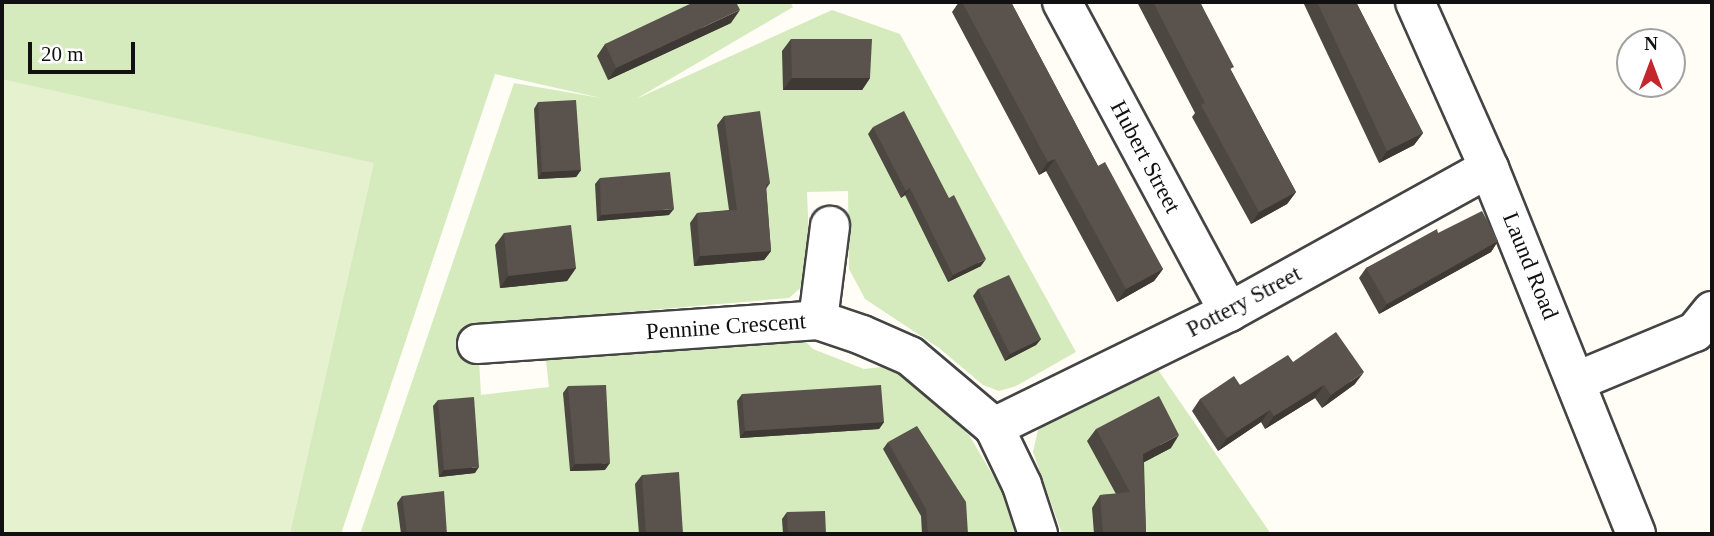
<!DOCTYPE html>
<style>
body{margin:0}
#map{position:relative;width:1714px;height:536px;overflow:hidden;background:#fffdf5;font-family:"Times New Roman",serif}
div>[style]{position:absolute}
.green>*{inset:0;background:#d5ebbd}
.pitch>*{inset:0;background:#e6f2cf}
.roads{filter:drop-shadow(2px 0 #444) drop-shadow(-2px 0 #444) drop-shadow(0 2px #444) drop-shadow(0 -2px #444)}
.minor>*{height:38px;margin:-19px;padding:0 19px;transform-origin:19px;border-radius:19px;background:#fff}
.wall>*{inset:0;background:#4d4742}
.shaded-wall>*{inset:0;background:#3f3936}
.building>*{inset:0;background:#5a524d}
span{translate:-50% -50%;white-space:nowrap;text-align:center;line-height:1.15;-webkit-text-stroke:7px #fff;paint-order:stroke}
.street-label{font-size:23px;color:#111}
.frame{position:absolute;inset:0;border:4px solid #111;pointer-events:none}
.north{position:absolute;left:1616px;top:28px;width:70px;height:70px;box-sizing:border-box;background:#fff;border:2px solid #a0a0a0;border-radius:50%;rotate:0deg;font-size:19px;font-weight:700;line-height:28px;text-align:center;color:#111}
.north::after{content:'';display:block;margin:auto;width:24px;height:32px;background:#c4262e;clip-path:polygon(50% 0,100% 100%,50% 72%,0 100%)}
.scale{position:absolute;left:28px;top:42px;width:107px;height:32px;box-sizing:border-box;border:4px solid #111;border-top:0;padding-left:9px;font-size:21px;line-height:24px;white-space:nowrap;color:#111;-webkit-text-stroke:5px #fff;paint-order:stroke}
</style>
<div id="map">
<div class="green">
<div style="clip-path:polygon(2px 2px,790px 2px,793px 7px,636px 99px,832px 10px,900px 34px,1076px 352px,1016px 386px,999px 391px,983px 385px,939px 348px,865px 299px,849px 269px,848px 191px,807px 192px,810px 265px,805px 284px,789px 298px,477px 325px,481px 395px,549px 387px,546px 361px,554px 350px,799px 335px,813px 349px,864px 369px,889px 366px,928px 394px,969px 435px,1005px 496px,1017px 534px,360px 534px,514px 83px,601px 98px,495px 74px,341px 534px,2px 534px)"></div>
<div style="clip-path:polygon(1154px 364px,1271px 534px,1062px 534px,1033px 452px,1038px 430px,1055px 417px)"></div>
</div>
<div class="pitch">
<div style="clip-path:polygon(2px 79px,374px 163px,290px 534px,2px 534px)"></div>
</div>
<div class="roads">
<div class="minor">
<div style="left:1062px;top:2px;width:352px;rotate:61.7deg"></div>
<div style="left:1415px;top:2px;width:182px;rotate:66deg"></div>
<div style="left:1489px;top:168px;width:394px;rotate:68.1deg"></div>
<div style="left:818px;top:320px;width:95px;rotate:-82.7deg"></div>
<div style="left:477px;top:344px;width:342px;rotate:-4deg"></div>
<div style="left:818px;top:320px;width:46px;rotate:18.8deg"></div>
<div style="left:862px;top:335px;width:52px;rotate:23.6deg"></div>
<div style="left:910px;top:356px;width:110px;rotate:40.2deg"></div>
<div style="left:994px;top:427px;width:64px;rotate:64.2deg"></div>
<div style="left:1022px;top:485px;width:52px;rotate:71.9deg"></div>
<div style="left:1577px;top:381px;width:128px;rotate:-22.6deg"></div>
<div style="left:1695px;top:332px;width:27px;rotate:-51deg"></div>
<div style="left:994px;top:427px;width:262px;rotate:-26.1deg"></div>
<div style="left:1229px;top:312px;width:297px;rotate:-29deg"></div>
</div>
</div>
<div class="wall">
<div style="clip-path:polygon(959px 2px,1011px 2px,1098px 166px,1163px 269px,1154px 281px,1117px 302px,1046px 171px,1039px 175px,952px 12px)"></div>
<div style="clip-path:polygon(1137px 2px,1200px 2px,1231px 70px,1296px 192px,1287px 204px,1251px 224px,1192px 117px,1195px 113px)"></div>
<div style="clip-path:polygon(1303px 2px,1356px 2px,1423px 133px,1414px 145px,1379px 163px)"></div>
<div style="clip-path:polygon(731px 23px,608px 80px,597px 56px,605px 44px)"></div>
<div style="clip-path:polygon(791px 39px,870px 78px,862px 90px,783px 90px,782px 51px)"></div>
<div style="clip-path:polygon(538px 102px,581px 170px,576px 177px,538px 179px,534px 109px)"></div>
<div style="clip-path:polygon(724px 116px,770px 183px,766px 189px,771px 251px,764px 260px,694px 266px,690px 223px,697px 213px,729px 210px,717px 125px)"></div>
<div style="clip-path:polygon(873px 127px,981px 266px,948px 282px,905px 195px,901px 198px,868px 134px)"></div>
<div style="clip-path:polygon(600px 178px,669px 215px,597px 221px,595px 184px)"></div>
<div style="clip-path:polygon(504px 233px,576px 268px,567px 281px,500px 288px,495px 245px)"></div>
<div style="clip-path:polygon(1438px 233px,1498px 241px,1491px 252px,1379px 314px,1359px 278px,1366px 268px)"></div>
<div style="clip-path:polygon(978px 289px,1041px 339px,1036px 345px,1005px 361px,973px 296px)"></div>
<div style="clip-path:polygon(1293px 362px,1355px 384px,1322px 408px,1315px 398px,1265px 429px,1261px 422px,1218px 451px,1192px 411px,1200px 399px,1240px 385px)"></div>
<div style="clip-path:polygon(568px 386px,605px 470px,570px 471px,563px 393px)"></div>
<div style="clip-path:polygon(742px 394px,884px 422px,879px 429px,740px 438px,737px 401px)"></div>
<div style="clip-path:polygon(438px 400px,475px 473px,439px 477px,433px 406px)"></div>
<div style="clip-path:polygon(1096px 429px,1171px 448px,1144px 462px,1146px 534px,1094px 534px,1092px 508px,1100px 495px,1116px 494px,1087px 441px)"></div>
<div style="clip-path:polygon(888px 442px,968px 534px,922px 534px,921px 516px,883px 449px)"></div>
<div style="clip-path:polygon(642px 475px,683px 534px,639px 534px,635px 484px)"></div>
<div style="clip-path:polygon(402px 496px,447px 534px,401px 534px,397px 503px)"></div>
<div style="clip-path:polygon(787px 512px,826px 534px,783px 534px,782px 519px)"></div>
</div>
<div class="shaded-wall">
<div style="clip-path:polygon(740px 10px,731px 23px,608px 80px,616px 68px)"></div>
<div style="clip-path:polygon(792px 78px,870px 78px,862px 90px,783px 90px)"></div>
<div style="clip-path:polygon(1423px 133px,1414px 145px,1379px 163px,1387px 151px)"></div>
<div style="clip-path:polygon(1055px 159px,1046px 171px,1039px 175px,1048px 162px)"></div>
<div style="clip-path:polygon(581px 170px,576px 177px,538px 179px,542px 172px)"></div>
<div style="clip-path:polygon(910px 188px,905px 195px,901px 198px,906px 191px)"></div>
<div style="clip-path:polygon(1296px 192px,1287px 204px,1251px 224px,1259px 212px)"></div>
<div style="clip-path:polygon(674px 209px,669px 215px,597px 221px,601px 215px)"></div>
<div style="clip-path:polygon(1498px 241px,1491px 252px,1379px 314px,1387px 304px)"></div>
<div style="clip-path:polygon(771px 251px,764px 260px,694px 266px,700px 256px)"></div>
<div style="clip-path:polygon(986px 259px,981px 266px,948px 282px,953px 275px)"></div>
<div style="clip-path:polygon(576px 268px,567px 281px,500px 288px,508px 276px)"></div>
<div style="clip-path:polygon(1163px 269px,1154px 281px,1117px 302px,1126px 289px)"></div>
<div style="clip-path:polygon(1041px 339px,1036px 345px,1005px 361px,1010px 354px)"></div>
<div style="clip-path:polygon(1364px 372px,1355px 384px,1322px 408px,1331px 395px)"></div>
<div style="clip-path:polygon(1324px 385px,1315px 398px,1265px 429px,1274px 416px)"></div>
<div style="clip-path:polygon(1270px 410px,1261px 422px,1218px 451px,1227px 438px)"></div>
<div style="clip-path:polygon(884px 422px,879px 429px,740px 438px,745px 431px)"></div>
<div style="clip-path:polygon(1179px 435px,1171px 448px,1135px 467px,1143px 454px)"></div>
<div style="clip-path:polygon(610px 463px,605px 470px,570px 471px,575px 464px)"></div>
<div style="clip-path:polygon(479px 467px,475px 473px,439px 477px,444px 470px)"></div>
</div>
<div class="building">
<div style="clip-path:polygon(694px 2px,736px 2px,740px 10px,616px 68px,605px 44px)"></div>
<div style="clip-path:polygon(962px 2px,1011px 2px,1098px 166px,1105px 162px,1163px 269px,1126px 289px,1055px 159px,1048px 162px)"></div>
<div style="clip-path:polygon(1153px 2px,1200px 2px,1234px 67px,1230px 69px,1296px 192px,1259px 212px,1201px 105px,1205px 103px)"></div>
<div style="clip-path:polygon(1317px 2px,1356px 2px,1423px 133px,1387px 151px)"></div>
<div style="clip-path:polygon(791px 39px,872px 39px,870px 78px,792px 78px)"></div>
<div style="clip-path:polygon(576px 100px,581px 170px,542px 172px,538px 102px)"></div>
<div style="clip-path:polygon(760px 111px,770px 183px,766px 184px,771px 251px,700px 256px,697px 213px,737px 210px,724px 116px)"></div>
<div style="clip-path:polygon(904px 111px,949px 198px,954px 195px,986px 259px,953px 275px,910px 188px,906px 191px,873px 127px)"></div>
<div style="clip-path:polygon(670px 172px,674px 209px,601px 215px,600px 178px)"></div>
<div style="clip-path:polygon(1482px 211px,1498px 241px,1387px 304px,1366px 268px,1437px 229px,1438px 233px)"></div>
<div style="clip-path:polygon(571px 225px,576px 268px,508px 276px,504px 233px)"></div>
<div style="clip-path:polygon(1009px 275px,1041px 339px,1010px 354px,978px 289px)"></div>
<div style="clip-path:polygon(1336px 332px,1364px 372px,1331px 395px,1324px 385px,1274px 416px,1270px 410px,1227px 438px,1200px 399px,1234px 376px,1240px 385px,1288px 355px,1293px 362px)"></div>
<div style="clip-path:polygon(606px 385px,610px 463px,575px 464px,568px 386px)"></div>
<div style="clip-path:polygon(881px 385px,884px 422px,745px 431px,742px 394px)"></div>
<div style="clip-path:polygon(1159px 396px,1179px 435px,1143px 454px,1146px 534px,1103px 534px,1100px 495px,1130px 492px,1096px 429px)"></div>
<div style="clip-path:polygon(474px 397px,479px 467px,444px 470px,438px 400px)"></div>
<div style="clip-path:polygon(917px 426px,966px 502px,968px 534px,928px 534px,926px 509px,888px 442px)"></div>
<div style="clip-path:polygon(679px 472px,683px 534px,646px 534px,642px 475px)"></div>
<div style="clip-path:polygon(444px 491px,447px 534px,407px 534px,402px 496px)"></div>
<div style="clip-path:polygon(825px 511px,826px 534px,788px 534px,787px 512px)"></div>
</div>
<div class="street-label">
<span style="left:1145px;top:157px;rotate:62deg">Hubert Street</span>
<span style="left:1530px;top:266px;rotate:68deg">Laund Road</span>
<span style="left:1244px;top:302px;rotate:-28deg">Pottery Street</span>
<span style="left:726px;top:327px;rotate:-4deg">Pennine Crescent</span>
</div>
<div class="frame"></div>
<div class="north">N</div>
<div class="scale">20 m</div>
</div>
